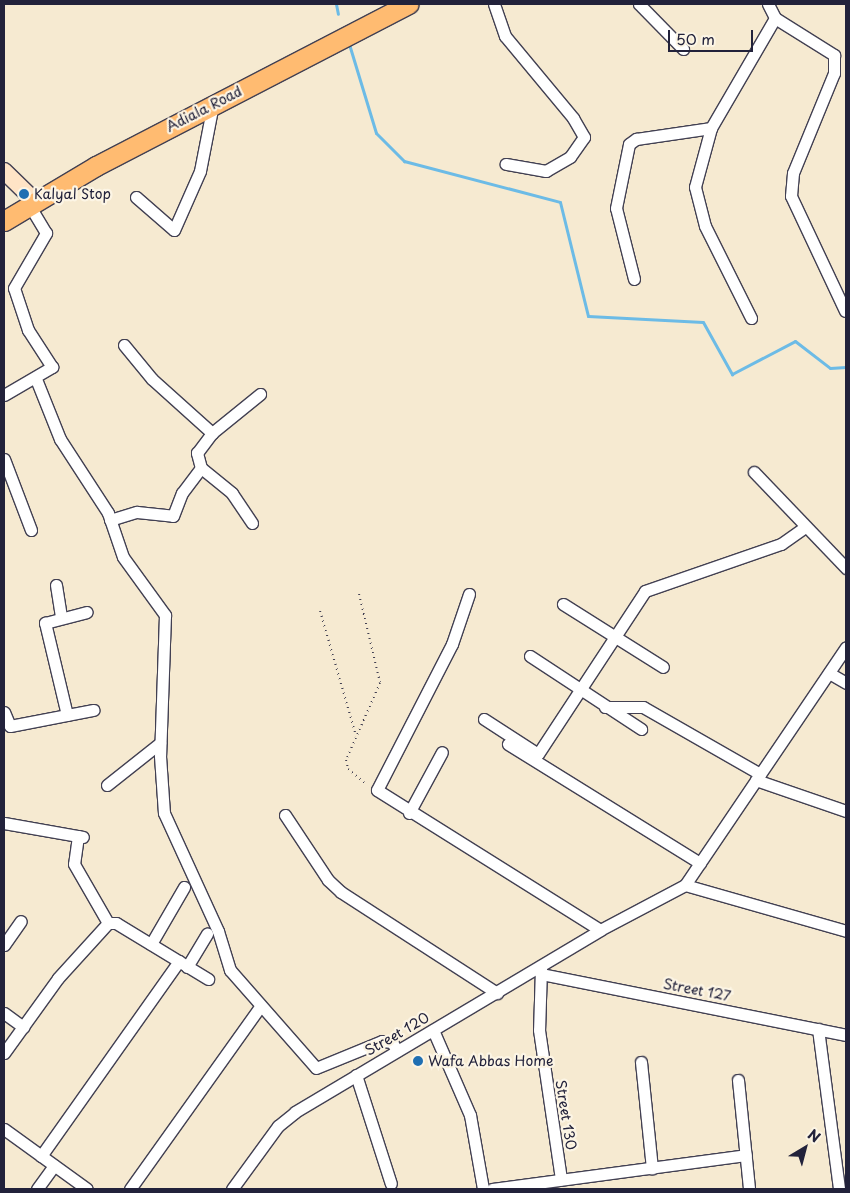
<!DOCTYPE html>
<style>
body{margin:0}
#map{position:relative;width:850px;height:1193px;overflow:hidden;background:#f6ead1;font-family:"Playpen Sans",sans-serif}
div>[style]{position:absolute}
.stream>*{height:3px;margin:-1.5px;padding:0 1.5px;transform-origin:1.5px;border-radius:1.5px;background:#6cbbe6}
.path>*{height:2px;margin-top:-1px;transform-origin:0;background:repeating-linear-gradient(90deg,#424052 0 1px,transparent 0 5px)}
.roads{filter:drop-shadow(1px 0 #424052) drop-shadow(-1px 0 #424052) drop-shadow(0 1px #424052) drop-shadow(0 -1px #424052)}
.street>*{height:11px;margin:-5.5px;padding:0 5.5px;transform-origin:5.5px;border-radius:5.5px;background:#fff}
.secondary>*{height:16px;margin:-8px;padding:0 8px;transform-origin:8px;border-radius:8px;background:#ffe4c6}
.primary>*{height:19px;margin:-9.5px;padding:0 9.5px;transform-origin:9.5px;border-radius:9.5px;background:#ffbb71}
.dots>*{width:14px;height:14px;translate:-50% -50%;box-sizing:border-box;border:2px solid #fcf5e5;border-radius:50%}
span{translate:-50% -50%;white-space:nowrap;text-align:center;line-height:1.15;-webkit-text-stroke:4.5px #fcf5e5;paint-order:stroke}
.street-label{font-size:14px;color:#22223b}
.poi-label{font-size:14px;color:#22223b}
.left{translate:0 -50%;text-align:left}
.frame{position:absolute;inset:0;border:5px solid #22223b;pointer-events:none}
.north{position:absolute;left:780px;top:1123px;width:50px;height:50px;-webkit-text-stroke:4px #fcf5e5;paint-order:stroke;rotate:37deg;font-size:14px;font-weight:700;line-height:20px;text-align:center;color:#22223b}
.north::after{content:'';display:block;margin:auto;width:18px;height:22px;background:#22223b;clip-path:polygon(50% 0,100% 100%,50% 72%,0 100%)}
.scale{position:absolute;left:668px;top:30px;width:85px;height:22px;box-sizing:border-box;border:2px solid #22223b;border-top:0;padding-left:6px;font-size:15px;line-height:18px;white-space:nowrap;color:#22223b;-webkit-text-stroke:4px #fcf5e5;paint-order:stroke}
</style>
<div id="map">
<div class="stream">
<div style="left:336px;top:4px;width:10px;rotate:79deg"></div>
<div style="left:349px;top:44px;width:93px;rotate:73.1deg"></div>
<div style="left:376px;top:133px;width:40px;rotate:45deg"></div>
<div style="left:404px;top:161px;width:161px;rotate:14.7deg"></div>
<div style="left:560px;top:202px;width:117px;rotate:76.2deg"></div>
<div style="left:588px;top:316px;width:115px;rotate:3deg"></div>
<div style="left:703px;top:322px;width:60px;rotate:60.9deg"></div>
<div style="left:732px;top:374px;width:71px;rotate:-27.6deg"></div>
<div style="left:795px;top:341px;width:44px;rotate:37.6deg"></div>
<div style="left:830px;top:368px;width:16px;rotate:-4deg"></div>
</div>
<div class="path">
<div style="left:359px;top:594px;width:91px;rotate:76.7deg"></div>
<div style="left:380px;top:683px;width:84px;rotate:113.8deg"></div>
<div style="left:346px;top:760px;width:9px;rotate:77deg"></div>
<div style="left:348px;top:769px;width:25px;rotate:40deg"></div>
<div style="left:320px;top:611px;width:130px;rotate:73.9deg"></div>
</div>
<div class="roads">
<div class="street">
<div style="left:494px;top:4px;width:34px;rotate:71deg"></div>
<div style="left:505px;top:36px;width:107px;rotate:50.3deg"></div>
<div style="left:573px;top:118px;width:22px;rotate:60deg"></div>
<div style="left:584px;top:137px;width:24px;rotate:125deg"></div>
<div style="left:570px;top:157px;width:28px;rotate:150deg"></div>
<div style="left:546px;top:171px;width:41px;rotate:-170.1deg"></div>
<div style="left:639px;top:4px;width:63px;rotate:45.6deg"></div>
<div style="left:768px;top:4px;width:16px;rotate:63deg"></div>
<div style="left:775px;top:18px;width:70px;rotate:32.1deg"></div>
<div style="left:834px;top:55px;width:18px;rotate:90deg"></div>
<div style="left:834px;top:73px;width:108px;rotate:112.3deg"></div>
<div style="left:793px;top:173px;width:23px;rotate:95deg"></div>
<div style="left:791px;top:196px;width:127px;rotate:64.8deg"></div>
<div style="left:711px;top:128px;width:61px;rotate:105.2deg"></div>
<div style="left:695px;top:187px;width:40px;rotate:75.6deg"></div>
<div style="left:705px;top:226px;width:103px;rotate:63.4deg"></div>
<div style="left:136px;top:197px;width:50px;rotate:41deg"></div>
<div style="left:174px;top:230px;width:64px;rotate:-66.2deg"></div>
<div style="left:200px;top:171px;width:68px;rotate:-79deg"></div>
<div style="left:634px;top:279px;width:73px;rotate:-104.2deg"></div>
<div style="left:616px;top:208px;width:65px;rotate:-78.5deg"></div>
<div style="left:629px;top:144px;width:9px;rotate:-36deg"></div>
<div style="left:636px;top:139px;width:76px;rotate:-8.3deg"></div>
<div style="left:711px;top:128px;width:127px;rotate:-59.8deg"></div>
<div style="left:124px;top:345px;width:44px;rotate:50.5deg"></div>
<div style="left:152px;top:379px;width:81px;rotate:42deg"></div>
<div style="left:36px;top:379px;width:65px;rotate:68.2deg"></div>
<div style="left:60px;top:439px;width:88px;rotate:57deg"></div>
<div style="left:108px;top:513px;width:46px;rotate:71.2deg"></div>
<div style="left:123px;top:557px;width:72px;rotate:54.1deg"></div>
<div style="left:165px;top:615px;width:141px;rotate:92deg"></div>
<div style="left:160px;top:756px;width:57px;rotate:86deg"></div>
<div style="left:164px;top:813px;width:130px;rotate:65.4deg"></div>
<div style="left:218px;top:931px;width:41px;rotate:72.9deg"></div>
<div style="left:230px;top:970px;width:130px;rotate:48.7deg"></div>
<div style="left:316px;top:1068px;width:71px;rotate:-22.2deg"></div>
<div style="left:382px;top:1041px;width:10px;rotate:6deg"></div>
<div style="left:392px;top:1042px;width:10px;rotate:61deg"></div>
<div style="left:4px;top:395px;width:56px;rotate:-30.3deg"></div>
<div style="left:52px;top:367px;width:44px;rotate:-123deg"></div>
<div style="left:28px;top:330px;width:44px;rotate:-108.4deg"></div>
<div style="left:14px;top:288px;width:64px;rotate:-59.8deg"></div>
<div style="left:46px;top:233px;width:33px;rotate:-121deg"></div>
<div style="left:4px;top:459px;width:76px;rotate:69.2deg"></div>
<div style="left:754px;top:472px;width:133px;rotate:46.2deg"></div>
<div style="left:110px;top:520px;width:28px;rotate:-17deg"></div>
<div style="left:137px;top:512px;width:36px;rotate:6deg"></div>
<div style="left:173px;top:516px;width:25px;rotate:-69deg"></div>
<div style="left:182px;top:493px;width:31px;rotate:-53deg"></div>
<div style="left:252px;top:523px;width:36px;rotate:-124deg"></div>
<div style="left:232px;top:493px;width:40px;rotate:-141deg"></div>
<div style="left:201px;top:468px;width:16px;rotate:-105deg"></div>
<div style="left:197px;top:453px;width:25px;rotate:-53deg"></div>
<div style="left:212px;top:433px;width:62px;rotate:-39.1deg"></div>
<div style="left:56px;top:585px;width:31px;rotate:81deg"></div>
<div style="left:469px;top:594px;width:53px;rotate:108.8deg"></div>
<div style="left:452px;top:644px;width:164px;rotate:117.2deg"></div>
<div style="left:377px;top:790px;width:263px;rotate:32.1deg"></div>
<div style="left:600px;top:930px;width:96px;rotate:-27.9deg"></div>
<div style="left:685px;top:885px;width:287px;rotate:-55.9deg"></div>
<div style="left:563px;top:604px;width:118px;rotate:32.2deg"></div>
<div style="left:530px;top:656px;width:133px;rotate:33.3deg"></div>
<div style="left:829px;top:673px;width:20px;rotate:30deg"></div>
<div style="left:605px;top:707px;width:38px"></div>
<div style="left:643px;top:707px;width:135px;rotate:29.8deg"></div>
<div style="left:4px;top:712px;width:15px;rotate:67deg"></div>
<div style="left:10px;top:726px;width:85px;rotate:-10.9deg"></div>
<div style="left:67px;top:715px;width:95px;rotate:-103.4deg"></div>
<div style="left:45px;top:623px;width:43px;rotate:-14.7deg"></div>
<div style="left:484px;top:719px;width:64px;rotate:32.9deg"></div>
<div style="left:538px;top:754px;width:195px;rotate:-56.7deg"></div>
<div style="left:645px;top:591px;width:144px;rotate:-19.1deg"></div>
<div style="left:781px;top:544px;width:29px;rotate:-35deg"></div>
<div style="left:508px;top:744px;width:226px;rotate:31.8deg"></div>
<div style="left:756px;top:780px;width:95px;rotate:19deg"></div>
<div style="left:107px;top:785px;width:68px;rotate:-38.4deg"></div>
<div style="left:409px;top:813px;width:69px;rotate:-61.6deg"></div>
<div style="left:285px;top:815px;width:78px;rotate:56.5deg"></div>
<div style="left:328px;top:880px;width:18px;rotate:43deg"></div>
<div style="left:341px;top:892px;width:186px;rotate:32.9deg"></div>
<div style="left:4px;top:823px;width:80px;rotate:10deg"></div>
<div style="left:78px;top:836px;width:28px;rotate:98deg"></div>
<div style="left:74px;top:864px;width:68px;rotate:60deg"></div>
<div style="left:685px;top:885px;width:167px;rotate:15.9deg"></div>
<div style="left:151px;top:944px;width:66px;rotate:-59.9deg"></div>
<div style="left:4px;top:945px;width:29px;rotate:-55deg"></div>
<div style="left:187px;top:967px;width:39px;rotate:-59deg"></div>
<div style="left:541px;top:968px;width:62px;rotate:91.8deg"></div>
<div style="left:539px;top:1030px;width:151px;rotate:81.6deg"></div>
<div style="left:541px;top:974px;width:311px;rotate:11.3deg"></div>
<div style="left:4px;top:1013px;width:24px;rotate:36deg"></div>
<div style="left:818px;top:1029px;width:161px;rotate:82.5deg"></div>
<div style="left:433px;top:1030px;width:93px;rotate:66.5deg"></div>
<div style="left:470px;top:1115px;width:75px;rotate:80deg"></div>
<div style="left:4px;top:1053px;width:92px;rotate:-54.2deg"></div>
<div style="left:58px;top:978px;width:74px;rotate:-47.7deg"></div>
<div style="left:108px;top:923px;width:8px"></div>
<div style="left:116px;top:923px;width:108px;rotate:31.3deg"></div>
<div style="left:641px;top:1062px;width:107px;rotate:84.1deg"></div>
<div style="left:356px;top:1075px;width:114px;rotate:72.2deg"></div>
<div style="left:738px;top:1080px;width:110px;rotate:84.2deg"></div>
<div style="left:4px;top:1129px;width:102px;rotate:35.9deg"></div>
<div style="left:41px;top:1156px;width:239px;rotate:-54.7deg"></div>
<div style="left:37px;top:1189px;width:29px;rotate:-54deg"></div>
<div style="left:130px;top:1189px;width:224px;rotate:-54.5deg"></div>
<div style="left:232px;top:1189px;width:78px;rotate:-53.9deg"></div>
<div style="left:278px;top:1126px;width:22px;rotate:-39deg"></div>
<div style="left:295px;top:1112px;width:355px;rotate:-30.8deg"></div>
<div style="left:492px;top:1189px;width:256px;rotate:-7.6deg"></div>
</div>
<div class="secondary">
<div style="left:4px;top:171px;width:43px;rotate:44.1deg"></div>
</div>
<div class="primary">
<div style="left:4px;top:221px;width:107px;rotate:-30.9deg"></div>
<div style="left:96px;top:166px;width:352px;rotate:-27.4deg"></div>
</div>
</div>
<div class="dots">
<div style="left:24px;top:194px;background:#1f6fb2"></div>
<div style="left:418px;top:1061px;background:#1f6fb2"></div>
</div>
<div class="street-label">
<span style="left:204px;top:109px;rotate:-27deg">Adiala Road</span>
<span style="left:697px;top:990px;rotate:11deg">Street 127</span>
<span style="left:397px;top:1034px;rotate:-30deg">Street 120</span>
<span style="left:566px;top:1115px;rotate:81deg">Street 130</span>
</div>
<div class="poi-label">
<span class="left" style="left:34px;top:194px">Kalyal Stop</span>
<span class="left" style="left:428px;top:1061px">Wafa Abbas Home</span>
</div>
<div class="frame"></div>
<div class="north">N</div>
<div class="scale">50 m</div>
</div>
